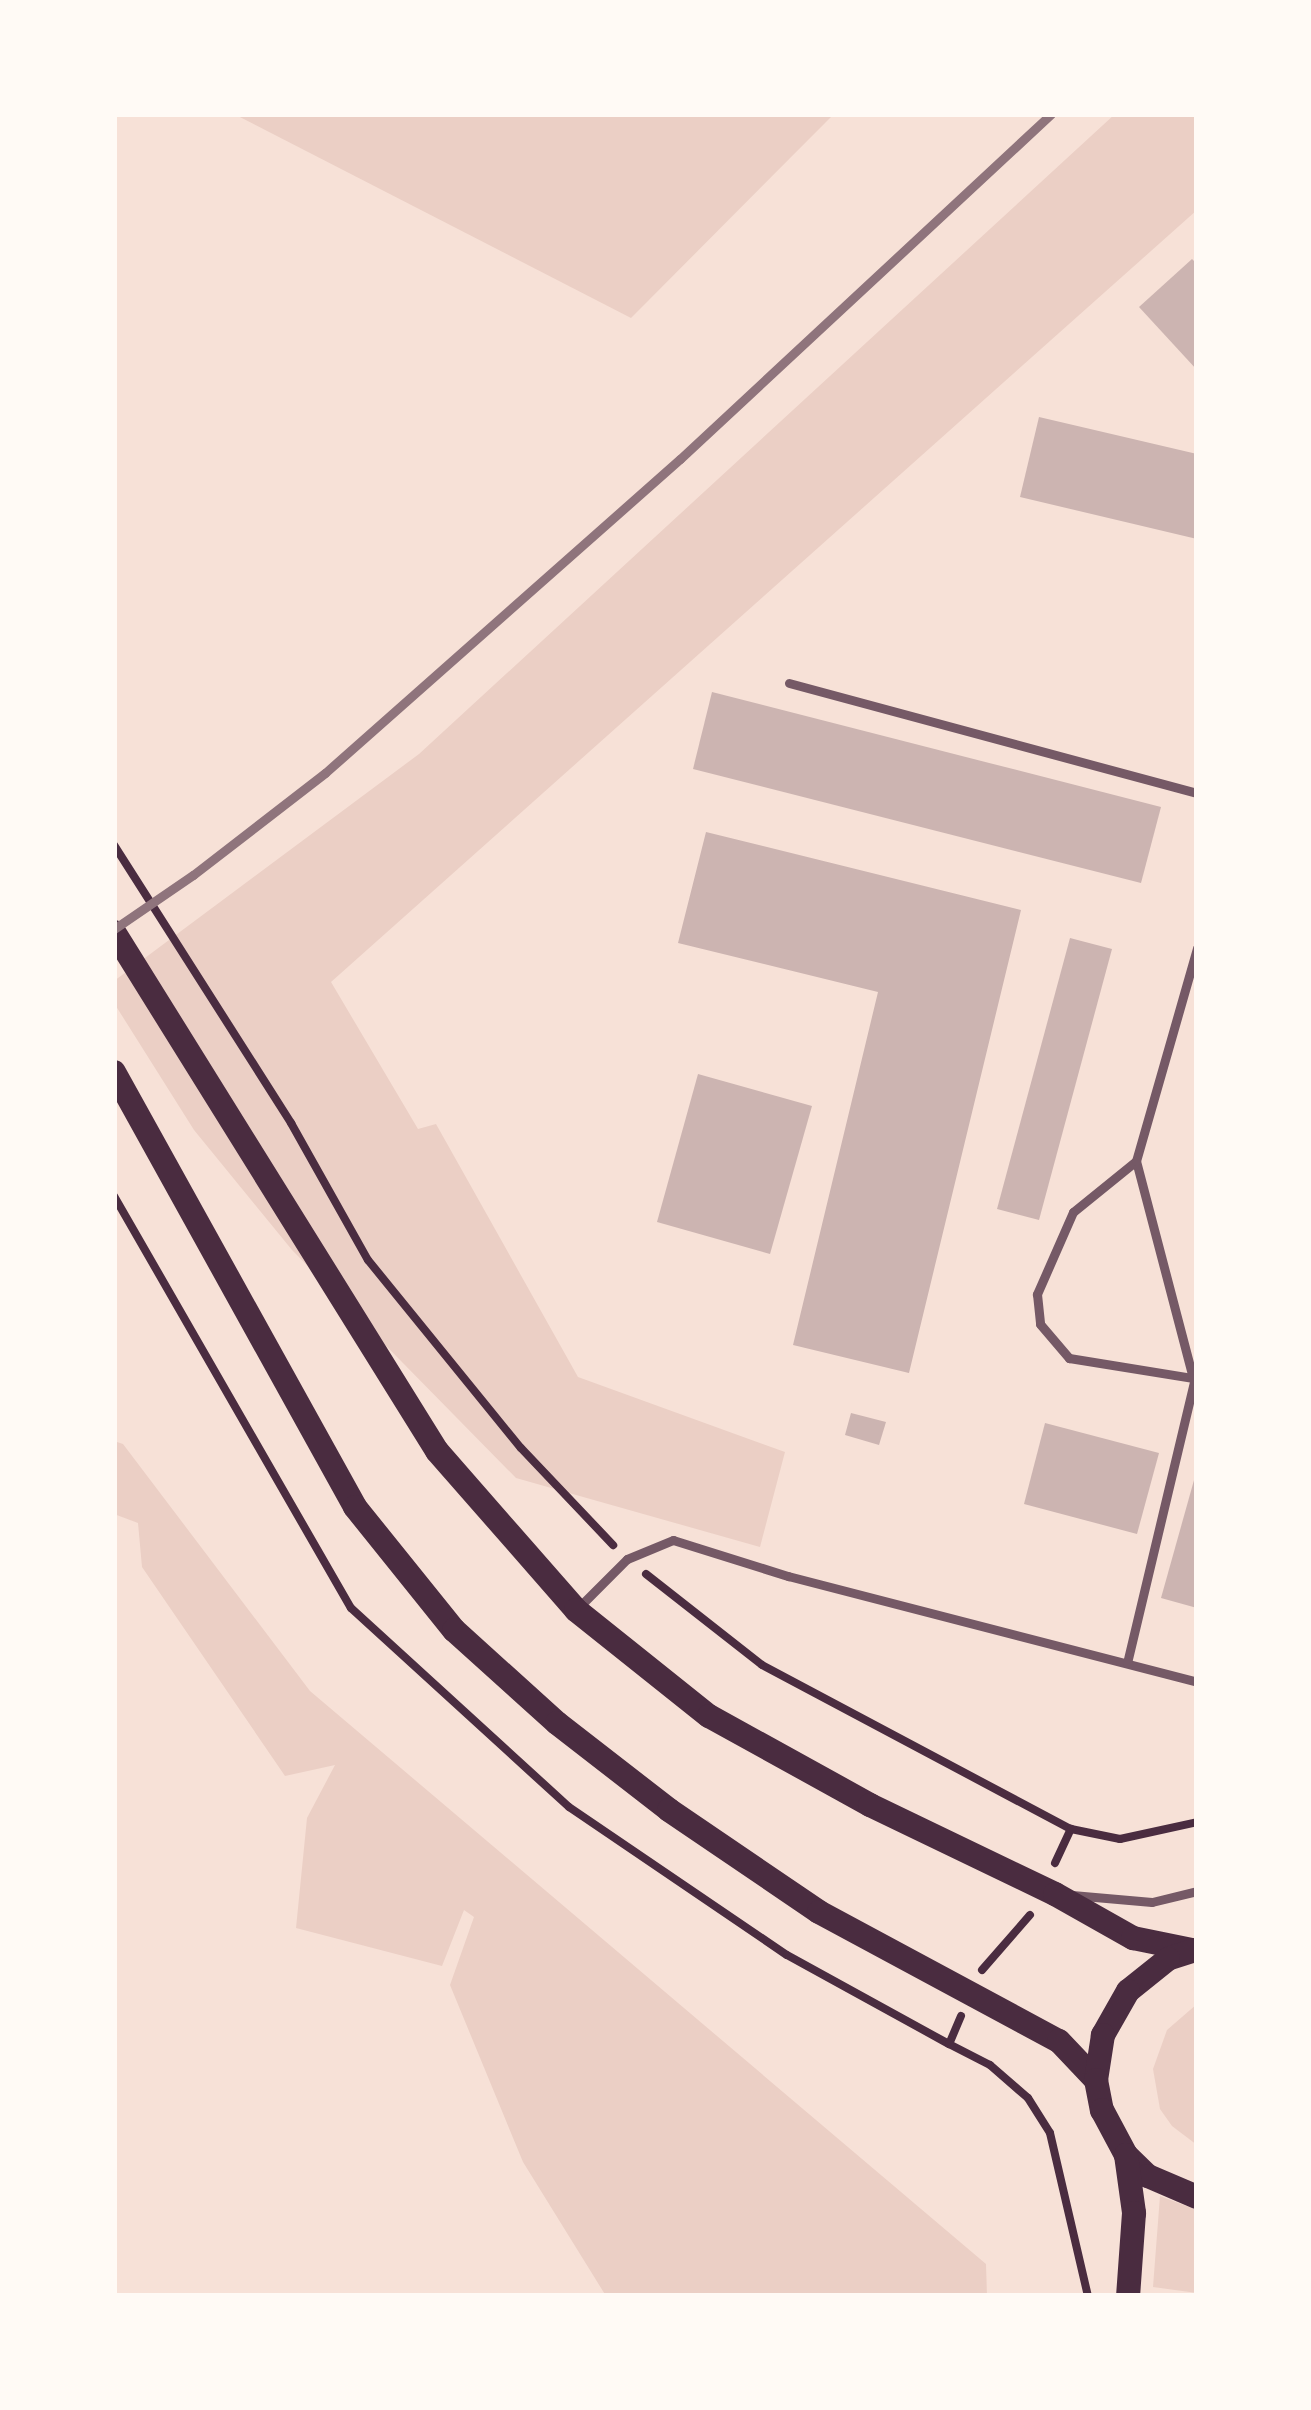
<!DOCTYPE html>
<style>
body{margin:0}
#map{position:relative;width:1311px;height:2410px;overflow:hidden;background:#f7e1d7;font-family:"Space Grotesk",sans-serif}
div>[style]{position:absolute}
.green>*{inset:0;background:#ebcfc5}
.building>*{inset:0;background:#ccb4b1}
.path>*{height:8px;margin:-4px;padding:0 4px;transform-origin:4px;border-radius:4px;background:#4a2c40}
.service>*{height:9px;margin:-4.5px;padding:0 4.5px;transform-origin:4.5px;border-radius:4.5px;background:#755966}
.secondary>*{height:24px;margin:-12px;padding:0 12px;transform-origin:12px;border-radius:12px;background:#4a2c40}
.rail>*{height:9px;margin:-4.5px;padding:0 4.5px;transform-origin:4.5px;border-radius:4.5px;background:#8f747c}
span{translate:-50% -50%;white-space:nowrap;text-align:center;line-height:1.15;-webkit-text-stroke:12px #fffaf5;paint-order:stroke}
.frame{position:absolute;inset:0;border:117px solid #fffaf5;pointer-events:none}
</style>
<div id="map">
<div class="green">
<div style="clip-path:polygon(234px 114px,834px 114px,631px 318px)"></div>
<div style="clip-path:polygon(1115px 114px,1197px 114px,1197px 210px,331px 982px,418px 1129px,436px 1124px,578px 1377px,785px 1452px,760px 1547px,516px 1478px,292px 1250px,194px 1130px,114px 1003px,114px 981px,419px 754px)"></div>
<div style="clip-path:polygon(114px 1441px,123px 1444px,310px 1691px,986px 2264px,987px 2296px,606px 2296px,523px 2162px,450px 1985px,474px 1917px,464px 1910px,442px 1966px,296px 1928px,307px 1818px,335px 1765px,285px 1776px,142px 1567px,138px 1523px,114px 1514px)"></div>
<div style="clip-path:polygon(1197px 2004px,1197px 2145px,1172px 2126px,1160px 2109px,1153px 2069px,1167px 2030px)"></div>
<div style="clip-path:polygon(1160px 2196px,1197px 2210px,1197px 2293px,1153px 2287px)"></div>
</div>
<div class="building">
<div style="clip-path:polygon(1192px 259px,1197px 264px,1197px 370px,1139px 307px)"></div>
<div style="clip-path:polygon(1039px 417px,1197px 454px,1197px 539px,1020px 497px)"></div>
<div style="clip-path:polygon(712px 692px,1161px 807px,1141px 883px,693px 769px)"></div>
<div style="clip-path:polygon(706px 832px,1021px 910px,909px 1373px,793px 1345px,878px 992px,678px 943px)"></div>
<div style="clip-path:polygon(1070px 938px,1112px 949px,1039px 1220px,997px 1209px)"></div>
<div style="clip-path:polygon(698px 1074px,812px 1106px,770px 1254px,657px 1222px)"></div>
<div style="clip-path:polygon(851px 1413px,886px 1422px,879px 1445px,845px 1435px)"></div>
<div style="clip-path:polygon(1045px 1423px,1159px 1453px,1137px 1534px,1024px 1504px)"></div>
<div style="clip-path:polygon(1196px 1473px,1197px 1473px,1197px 1608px,1161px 1598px)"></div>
</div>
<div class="path">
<div style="left:114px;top:845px;width:330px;rotate:57.5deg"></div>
<div style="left:291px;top:1123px;width:157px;rotate:60.7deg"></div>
<div style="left:368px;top:1260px;width:242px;rotate:50.9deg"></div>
<div style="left:521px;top:1448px;width:134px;rotate:46.5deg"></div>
<div style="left:114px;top:1196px;width:475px;rotate:60.1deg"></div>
<div style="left:351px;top:1608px;width:295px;rotate:42.4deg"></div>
<div style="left:569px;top:1807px;width:263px;rotate:34.2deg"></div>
<div style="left:787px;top:1955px;width:185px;rotate:28.8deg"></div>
<div style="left:646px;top:1574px;width:147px;rotate:38.1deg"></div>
<div style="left:762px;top:1665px;width:350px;rotate:28deg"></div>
<div style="left:1055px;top:1863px;width:38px;rotate:-65deg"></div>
<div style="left:1071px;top:1829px;width:50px;rotate:11.5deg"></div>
<div style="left:1120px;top:1839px;width:79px;rotate:-12.4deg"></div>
<div style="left:982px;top:1970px;width:73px;rotate:-48.9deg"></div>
<div style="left:961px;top:2016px;width:30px;rotate:113deg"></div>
<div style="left:949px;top:2044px;width:46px;rotate:27.1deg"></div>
<div style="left:990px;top:2065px;width:50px;rotate:41deg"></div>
<div style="left:1028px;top:2098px;width:41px;rotate:57.8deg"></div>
<div style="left:1050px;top:2133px;width:167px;rotate:76.9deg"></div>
</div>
<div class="service">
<div style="left:789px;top:683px;width:423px;rotate:15.1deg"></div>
<div style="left:1136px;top:1161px;width:81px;rotate:141deg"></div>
<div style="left:1073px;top:1212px;width:90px;rotate:113.7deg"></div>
<div style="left:1037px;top:1294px;width:30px;rotate:84deg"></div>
<div style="left:1040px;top:1324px;width:45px;rotate:49.5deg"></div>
<div style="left:1069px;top:1358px;width:126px;rotate:9.2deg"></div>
<div style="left:1193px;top:1378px;width:224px;rotate:-104.7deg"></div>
<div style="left:1136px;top:1161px;width:222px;rotate:-74deg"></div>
<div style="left:579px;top:1607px;width:68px;rotate:-45deg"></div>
<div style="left:627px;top:1559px;width:50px;rotate:-22.4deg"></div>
<div style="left:673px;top:1540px;width:121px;rotate:17.4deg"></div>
<div style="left:788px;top:1576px;width:423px;rotate:14.5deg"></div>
<div style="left:1127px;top:1663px;width:293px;rotate:-76.6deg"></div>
<div style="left:1072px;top:1895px;width:80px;rotate:5deg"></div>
<div style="left:1152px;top:1902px;width:46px;rotate:-13.7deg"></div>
</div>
<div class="secondary">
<div style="left:114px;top:932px;width:611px;rotate:58.1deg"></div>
<div style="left:437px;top:1451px;width:211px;rotate:48.8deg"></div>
<div style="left:576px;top:1610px;width:170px;rotate:38.6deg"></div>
<div style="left:709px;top:1716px;width:184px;rotate:28.9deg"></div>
<div style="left:870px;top:1805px;width:205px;rotate:25.7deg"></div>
<div style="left:1055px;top:1894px;width:90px;rotate:29.4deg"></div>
<div style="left:1133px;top:1938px;width:60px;rotate:11.5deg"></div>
<div style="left:114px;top:1072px;width:497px;rotate:61deg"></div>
<div style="left:355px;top:1507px;width:158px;rotate:51.2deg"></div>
<div style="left:454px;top:1630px;width:139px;rotate:42.1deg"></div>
<div style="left:557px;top:1723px;width:142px;rotate:37.8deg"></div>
<div style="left:669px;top:1810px;width:181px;rotate:34.2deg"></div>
<div style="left:819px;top:1912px;width:272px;rotate:28.3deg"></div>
<div style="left:1059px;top:2041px;width:54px;rotate:46.5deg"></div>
<div style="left:1195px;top:1950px;width:28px;rotate:162deg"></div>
<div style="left:1168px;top:1959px;width:51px;rotate:141.3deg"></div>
<div style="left:1128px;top:1991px;width:51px;rotate:119.6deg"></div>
<div style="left:1103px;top:2035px;width:46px;rotate:98.8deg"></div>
<div style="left:1096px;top:2080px;width:31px;rotate:79deg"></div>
<div style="left:1102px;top:2110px;width:51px;rotate:61.9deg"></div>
<div style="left:1126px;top:2155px;width:30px;rotate:44deg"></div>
<div style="left:1148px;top:2176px;width:53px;rotate:23.2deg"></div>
<div style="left:1126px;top:2155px;width:59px;rotate:82.1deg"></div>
<div style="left:1134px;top:2213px;width:83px;rotate:94.1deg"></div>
</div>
<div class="rail">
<div style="left:114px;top:929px;width:96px;rotate:-34.4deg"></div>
<div style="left:193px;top:875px;width:167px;rotate:-37.7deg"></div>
<div style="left:325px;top:773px;width:474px;rotate:-41.5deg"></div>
<div style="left:680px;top:459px;width:507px;rotate:-42.92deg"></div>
</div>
<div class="frame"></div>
</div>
